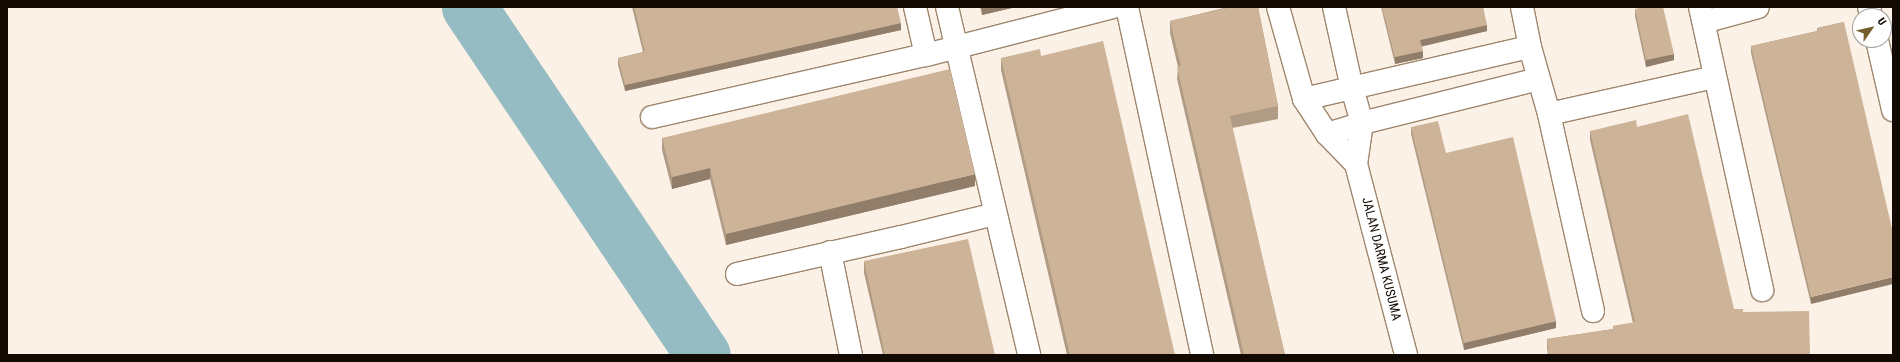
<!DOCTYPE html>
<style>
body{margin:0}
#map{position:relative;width:1900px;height:362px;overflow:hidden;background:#fcf1e6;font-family:"Roboto Condensed",sans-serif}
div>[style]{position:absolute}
.river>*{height:55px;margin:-27.5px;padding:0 27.5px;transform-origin:27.5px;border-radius:27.5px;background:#96bcc3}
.roads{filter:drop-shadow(1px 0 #9e866d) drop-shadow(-1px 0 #9e866d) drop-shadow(0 1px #9e866d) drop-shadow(0 -1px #9e866d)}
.minor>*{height:22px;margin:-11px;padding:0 11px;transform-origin:11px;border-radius:11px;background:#fff}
.wall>*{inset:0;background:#b09b84}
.shaded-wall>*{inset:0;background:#907e6b}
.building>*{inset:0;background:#cdb499}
span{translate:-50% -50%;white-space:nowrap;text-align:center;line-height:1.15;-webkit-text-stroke:3px #fff;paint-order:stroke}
.street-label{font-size:13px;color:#130b03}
.frame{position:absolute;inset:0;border:8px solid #130b03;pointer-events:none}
.north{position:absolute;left:1852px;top:8px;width:40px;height:40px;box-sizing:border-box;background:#fff;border:1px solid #a19d9a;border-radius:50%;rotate:56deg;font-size:11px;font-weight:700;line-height:16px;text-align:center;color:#130b03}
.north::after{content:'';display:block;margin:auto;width:14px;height:18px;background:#755e2e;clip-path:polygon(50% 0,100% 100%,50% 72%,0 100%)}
</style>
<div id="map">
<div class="river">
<div style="left:469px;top:7px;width:419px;rotate:56.1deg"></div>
</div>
<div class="roads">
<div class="minor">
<div style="left:915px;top:7px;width:49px;rotate:77.1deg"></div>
<div style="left:947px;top:7px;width:358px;rotate:76.7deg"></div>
<div style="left:1127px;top:7px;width:356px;rotate:77.8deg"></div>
<div style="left:1278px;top:7px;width:96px;rotate:74.2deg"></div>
<div style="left:1304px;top:99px;width:42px;rotate:56.7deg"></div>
<div style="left:1327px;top:134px;width:42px;rotate:46deg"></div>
<div style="left:1334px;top:7px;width:83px;rotate:77.5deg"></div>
<div style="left:1352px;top:88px;width:36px;rotate:74deg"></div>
<div style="left:1362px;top:123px;width:41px;rotate:98.3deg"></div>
<div style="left:1356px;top:164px;width:197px;rotate:75.3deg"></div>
<div style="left:1522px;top:7px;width:41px;rotate:78.7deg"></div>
<div style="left:1530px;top:47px;width:70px;rotate:74.2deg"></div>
<div style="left:1549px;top:114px;width:202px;rotate:77.4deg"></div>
<div style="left:1700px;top:7px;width:290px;rotate:77.6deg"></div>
<div style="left:1869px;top:7px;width:9px;rotate:77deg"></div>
<div style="left:1704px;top:22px;width:56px;rotate:-15.5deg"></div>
<div style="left:1877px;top:40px;width:72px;rotate:77.1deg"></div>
<div style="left:1304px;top:99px;width:232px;rotate:-13deg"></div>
<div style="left:1549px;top:114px;width:169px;rotate:-12.6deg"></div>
<div style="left:652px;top:117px;width:281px;rotate:-12.8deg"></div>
<div style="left:926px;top:55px;width:193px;rotate:-14.4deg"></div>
<div style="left:1327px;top:134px;width:37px;rotate:-17deg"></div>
<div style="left:1362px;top:123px;width:182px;rotate:-14deg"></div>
<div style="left:830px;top:252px;width:105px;rotate:78.5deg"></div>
<div style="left:737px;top:274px;width:168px;rotate:-12.7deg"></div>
<div style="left:901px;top:237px;width:97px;rotate:-13.7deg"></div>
</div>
</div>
<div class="wall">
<div style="clip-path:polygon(632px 7px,897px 7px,901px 30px,625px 91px,618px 65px,618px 58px,643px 52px)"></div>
<div style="clip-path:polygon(980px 7px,1016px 7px,982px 15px)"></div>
<div style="clip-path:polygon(1224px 7px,1258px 7px,1278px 106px,1278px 119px,1232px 128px,1285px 355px,1241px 355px,1177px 79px,1178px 67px,1170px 33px,1170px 21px,1224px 8px)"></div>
<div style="clip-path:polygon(1381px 7px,1483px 7px,1487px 31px,1421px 46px,1423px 58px,1395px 64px)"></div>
<div style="clip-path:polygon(1635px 9px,1674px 60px,1646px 67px,1635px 16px)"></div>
<div style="clip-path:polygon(1844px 22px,1811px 304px,1751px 53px,1751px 46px,1817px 31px,1817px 28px)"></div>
<div style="clip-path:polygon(1041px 56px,1175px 355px,1067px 355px,1001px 70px,1001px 58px)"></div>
<div style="clip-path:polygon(1411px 127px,1446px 153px,1556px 328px,1464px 350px,1411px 134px)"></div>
<div style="clip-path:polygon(1637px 127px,1734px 309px,1743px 312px,1810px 355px,1548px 355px,1547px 348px,1547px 339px,1613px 329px,1613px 326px,1633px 323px,1590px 140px,1590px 131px)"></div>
<div style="clip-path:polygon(662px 138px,975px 186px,726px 245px,710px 179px,672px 189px,662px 150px)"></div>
<div style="clip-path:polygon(864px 261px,995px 355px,883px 355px,864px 273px)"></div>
</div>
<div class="shaded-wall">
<div style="clip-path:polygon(982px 7px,1016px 7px,982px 15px)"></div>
<div style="clip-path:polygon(901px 23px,901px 30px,625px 91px,625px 85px)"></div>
<div style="clip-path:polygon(1487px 25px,1487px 31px,1420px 47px,1420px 40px)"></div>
<div style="clip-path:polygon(1423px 51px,1423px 58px,1395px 64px,1395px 57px)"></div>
<div style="clip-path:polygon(1674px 54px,1674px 60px,1646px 67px,1646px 60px)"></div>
<div style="clip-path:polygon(710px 168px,710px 179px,672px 189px,672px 177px)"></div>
<div style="clip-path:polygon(975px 174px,975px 186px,726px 245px,726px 234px)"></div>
<div style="clip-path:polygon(1893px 277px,1893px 284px,1811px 304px,1811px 297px)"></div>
<div style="clip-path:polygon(1556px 321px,1556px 328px,1464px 350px,1464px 343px)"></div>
</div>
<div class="building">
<div style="clip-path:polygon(634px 7px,897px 7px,901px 23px,625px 85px,618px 58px,645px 52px)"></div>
<div style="clip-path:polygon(1226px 7px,1258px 7px,1278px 106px,1230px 116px,1285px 355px,1244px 355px,1177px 67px,1181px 66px,1170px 21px,1227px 8px)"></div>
<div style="clip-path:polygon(1382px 7px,1483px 7px,1487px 25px,1420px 40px,1423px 51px,1395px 57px)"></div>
<div style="clip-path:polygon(1643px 7px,1663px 7px,1674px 54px,1646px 60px,1635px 9px)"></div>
<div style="clip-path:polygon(1844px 22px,1893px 233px,1893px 277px,1811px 297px,1751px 46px,1818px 31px,1817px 28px)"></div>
<div style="clip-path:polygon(1103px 41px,1175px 355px,1070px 355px,1001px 58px,1040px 49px,1041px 56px)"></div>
<div style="clip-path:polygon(950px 69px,975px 174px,726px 234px,710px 168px,672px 177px,662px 138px)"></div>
<div style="clip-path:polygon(1688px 114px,1734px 309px,1743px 309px,1743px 312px,1809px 311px,1810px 355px,1549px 355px,1547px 339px,1614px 329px,1613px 326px,1635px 322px,1590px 131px,1636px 120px,1637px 127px)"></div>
<div style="clip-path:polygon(1438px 121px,1446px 153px,1513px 137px,1556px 321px,1464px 343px,1411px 127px)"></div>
<div style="clip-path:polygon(968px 239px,995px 355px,885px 355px,864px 261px)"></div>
</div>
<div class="street-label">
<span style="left:1381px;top:259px;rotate:76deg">JALAN DARMA KUSUMA</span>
</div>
<div class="frame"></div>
<div class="north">U</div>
</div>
